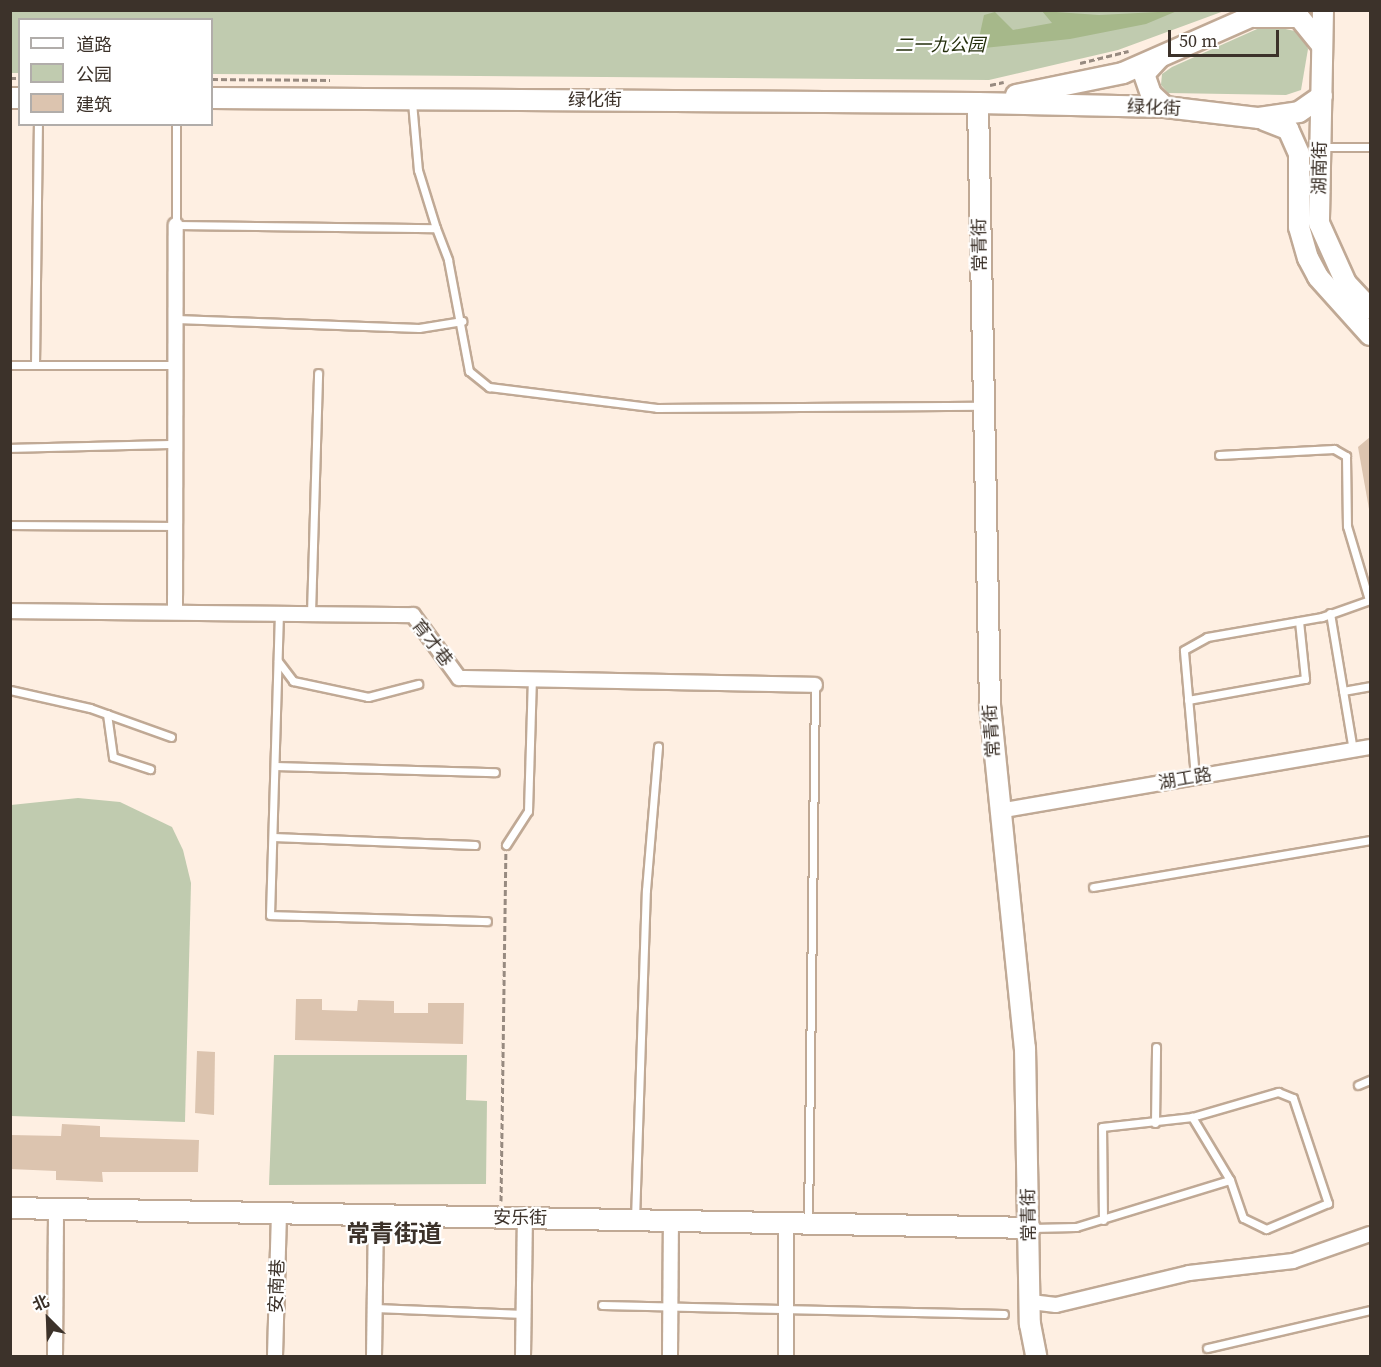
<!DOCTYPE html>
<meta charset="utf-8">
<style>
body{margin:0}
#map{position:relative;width:1381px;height:1367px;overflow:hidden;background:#feefe2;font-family:"Source Serif 4","Noto Sans SC",serif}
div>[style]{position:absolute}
.green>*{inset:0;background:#c0cbaf}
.forest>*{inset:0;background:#a6b88a}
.building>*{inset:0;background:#dcc4af}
.path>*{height:3px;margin-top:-1.5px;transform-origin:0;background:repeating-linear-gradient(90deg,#978a80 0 6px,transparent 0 9px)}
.roads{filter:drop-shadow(2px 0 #c0a995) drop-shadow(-2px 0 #c0a995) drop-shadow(0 2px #c0a995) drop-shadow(0 -2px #c0a995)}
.lane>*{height:7px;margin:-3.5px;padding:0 3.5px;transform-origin:3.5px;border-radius:3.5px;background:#fff}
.street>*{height:14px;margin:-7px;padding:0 7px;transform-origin:7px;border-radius:7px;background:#fff}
.secondary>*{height:20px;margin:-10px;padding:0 10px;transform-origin:10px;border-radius:10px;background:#fff}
span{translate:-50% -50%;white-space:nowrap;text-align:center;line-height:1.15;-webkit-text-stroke:4.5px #fff;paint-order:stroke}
.park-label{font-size:18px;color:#242f0c;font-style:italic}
.street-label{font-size:18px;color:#3c322a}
.district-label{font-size:24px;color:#3c322a;font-weight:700}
.frame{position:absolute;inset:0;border:12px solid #3c322a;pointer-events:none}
.legend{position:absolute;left:18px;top:18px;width:195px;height:108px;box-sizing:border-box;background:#fff;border:2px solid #b1adaa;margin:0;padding:8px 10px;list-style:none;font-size:18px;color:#3c322a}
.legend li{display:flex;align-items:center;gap:12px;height:30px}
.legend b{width:30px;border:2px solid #b1adaa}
.north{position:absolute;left:18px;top:1289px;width:60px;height:60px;-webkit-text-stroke:4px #fff;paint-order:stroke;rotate:336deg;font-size:16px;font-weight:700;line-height:24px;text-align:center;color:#3c322a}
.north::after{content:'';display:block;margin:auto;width:21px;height:27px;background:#3c322a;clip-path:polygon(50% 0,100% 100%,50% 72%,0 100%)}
.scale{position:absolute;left:1168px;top:30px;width:111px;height:27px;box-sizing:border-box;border:3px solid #3c322a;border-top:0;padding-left:8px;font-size:18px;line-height:21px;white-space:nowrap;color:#3c322a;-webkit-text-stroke:4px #fff;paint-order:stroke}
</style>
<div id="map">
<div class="green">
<div style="clip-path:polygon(11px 11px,1224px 11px,1118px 50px,989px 80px,212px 74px,212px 20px,20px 20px,19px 73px,11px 73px)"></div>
<div style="clip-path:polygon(1266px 25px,1295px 31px,1304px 39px,1308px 49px,1301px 90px,1286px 95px,1168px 93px,1161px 85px,1162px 74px,1172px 67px)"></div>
<div style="clip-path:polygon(78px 798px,120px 802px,172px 827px,183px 850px,191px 883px,185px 1122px,11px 1116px,11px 805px)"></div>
<div style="clip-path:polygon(274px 1055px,467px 1055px,466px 1100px,487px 1101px,486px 1184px,269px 1185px)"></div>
</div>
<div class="forest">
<div style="clip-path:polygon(1042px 11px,1099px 15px,1177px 11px,1146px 24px,1070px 39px,984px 48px,979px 38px,984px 15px,995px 12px,1013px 30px,1052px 23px)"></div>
</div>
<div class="building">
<div style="clip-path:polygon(1370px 437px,1370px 509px,1369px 509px,1358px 447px)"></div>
<div style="clip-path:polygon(296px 999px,322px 999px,322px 1010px,357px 1011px,358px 1000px,394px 1001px,394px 1013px,428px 1013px,428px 1003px,464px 1003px,463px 1044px,295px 1040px)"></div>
<div style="clip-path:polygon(197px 1051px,215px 1052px,214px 1115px,195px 1113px)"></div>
<div style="clip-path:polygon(62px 1124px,100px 1126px,100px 1137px,199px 1140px,198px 1172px,102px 1172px,103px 1182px,56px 1180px,56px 1171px,10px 1169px,10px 1135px,61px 1136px)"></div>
</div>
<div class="path">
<div style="left:1080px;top:63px;width:50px;rotate:-13.8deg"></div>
<div style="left:10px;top:78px;width:10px"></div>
<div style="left:212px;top:79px;width:118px;rotate:0.5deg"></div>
<div style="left:990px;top:85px;width:14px;rotate:-12deg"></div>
<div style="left:501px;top:1201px;width:348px;rotate:-89.2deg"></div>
</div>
<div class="roads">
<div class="lane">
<div style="left:412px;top:102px;width:68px;rotate:85deg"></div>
<div style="left:418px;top:170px;width:61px;rotate:72.8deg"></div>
<div style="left:176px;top:124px;width:101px;rotate:90deg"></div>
<div style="left:176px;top:225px;width:260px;rotate:0.7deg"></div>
<div style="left:436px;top:228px;width:34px;rotate:69deg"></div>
<div style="left:448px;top:260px;width:113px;rotate:79.3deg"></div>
<div style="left:469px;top:371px;width:26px;rotate:39deg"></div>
<div style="left:489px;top:387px;width:169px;rotate:7.1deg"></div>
<div style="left:657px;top:408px;width:326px;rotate:-0.4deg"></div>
<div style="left:1323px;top:147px;width:47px"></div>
<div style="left:176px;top:319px;width:243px;rotate:2.1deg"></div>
<div style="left:419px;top:328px;width:44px;rotate:-9.2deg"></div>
<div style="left:10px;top:365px;width:166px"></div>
<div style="left:35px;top:365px;width:241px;rotate:-89.3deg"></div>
<div style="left:10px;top:448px;width:166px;rotate:-1.4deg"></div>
<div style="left:1219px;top:455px;width:115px;rotate:-3deg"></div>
<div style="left:1334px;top:449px;width:14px;rotate:30deg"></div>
<div style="left:1346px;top:456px;width:70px;rotate:89.2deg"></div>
<div style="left:1347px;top:526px;width:77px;rotate:73.4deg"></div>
<div style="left:10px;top:525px;width:165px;rotate:0.3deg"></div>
<div style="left:279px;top:612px;width:303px;rotate:91.7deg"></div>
<div style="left:270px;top:915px;width:217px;rotate:1.6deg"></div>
<div style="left:311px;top:613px;width:240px;rotate:-88.3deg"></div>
<div style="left:1330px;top:613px;width:140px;rotate:80.5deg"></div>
<div style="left:278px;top:661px;width:25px;rotate:53deg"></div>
<div style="left:293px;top:681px;width:77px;rotate:12deg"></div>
<div style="left:368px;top:697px;width:52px;rotate:-14.6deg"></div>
<div style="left:10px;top:690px;width:82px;rotate:12.7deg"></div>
<div style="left:90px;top:708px;width:86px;rotate:19.7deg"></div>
<div style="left:1343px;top:691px;width:27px;rotate:-10deg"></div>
<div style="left:1188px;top:700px;width:119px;rotate:-10.2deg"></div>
<div style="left:1305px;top:679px;width:58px;rotate:-95.9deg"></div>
<div style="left:107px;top:714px;width:43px;rotate:82.1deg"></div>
<div style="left:113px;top:757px;width:39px;rotate:18deg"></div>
<div style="left:275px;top:766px;width:220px;rotate:1.6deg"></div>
<div style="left:1195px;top:777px;width:127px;rotate:-95deg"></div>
<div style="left:1184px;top:650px;width:26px;rotate:-29deg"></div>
<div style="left:1207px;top:637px;width:117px;rotate:-9.9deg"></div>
<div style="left:1322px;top:617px;width:51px;rotate:-19.5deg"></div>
<div style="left:273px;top:837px;width:202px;rotate:2.3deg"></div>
<div style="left:506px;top:845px;width:40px;rotate:-57.1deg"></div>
<div style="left:528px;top:811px;width:132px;rotate:-88.3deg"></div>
<div style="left:1093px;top:887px;width:281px;rotate:-9.6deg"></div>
<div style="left:1358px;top:1085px;width:13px;rotate:-23deg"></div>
<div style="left:1155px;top:1123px;width:76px;rotate:-89.2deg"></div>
<div style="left:635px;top:1219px;width:329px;rotate:-88.1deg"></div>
<div style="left:646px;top:890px;width:144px;rotate:-85.2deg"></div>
<div style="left:1103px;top:1220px;width:93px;rotate:-90.6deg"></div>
<div style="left:1102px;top:1127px;width:91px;rotate:-6.3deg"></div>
<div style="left:1192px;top:1117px;width:90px;rotate:-16.2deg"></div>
<div style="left:1278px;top:1092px;width:16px;rotate:22deg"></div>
<div style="left:1293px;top:1098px;width:111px;rotate:71.6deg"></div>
<div style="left:1328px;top:1203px;width:67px;rotate:157.2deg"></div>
<div style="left:1266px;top:1229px;width:25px;rotate:-154deg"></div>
<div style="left:1243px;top:1218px;width:40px;rotate:-108.9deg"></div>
<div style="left:1230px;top:1180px;width:74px;rotate:-121.1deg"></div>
<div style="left:808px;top:1222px;width:537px;rotate:-89.25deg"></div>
<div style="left:1032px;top:1228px;width:44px;rotate:-1.3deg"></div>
<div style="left:1076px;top:1227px;width:161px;rotate:-17deg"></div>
<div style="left:602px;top:1305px;width:402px;rotate:1.3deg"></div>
<div style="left:375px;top:1308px;width:149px;rotate:2.3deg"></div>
<div style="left:1207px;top:1348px;width:167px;rotate:-13.1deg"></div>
</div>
<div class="street">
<div style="left:10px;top:611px;width:403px;rotate:0.6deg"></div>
<div style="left:413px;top:615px;width:78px;rotate:53.9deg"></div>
<div style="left:459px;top:678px;width:356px;rotate:1.1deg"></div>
<div style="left:175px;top:612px;width:387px;rotate:-89.9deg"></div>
<div style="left:999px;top:811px;width:376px;rotate:-9.8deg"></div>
<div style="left:1031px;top:1302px;width:25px;rotate:7deg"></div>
<div style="left:1056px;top:1305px;width:137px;rotate:-13.5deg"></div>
<div style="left:1189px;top:1273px;width:105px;rotate:-6.6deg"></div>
<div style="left:1293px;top:1261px;width:82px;rotate:-19.3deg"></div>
<div style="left:55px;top:1356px;width:147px;rotate:-89.6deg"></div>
<div style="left:275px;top:1356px;width:140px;rotate:-88.4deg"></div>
<div style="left:374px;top:1356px;width:139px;rotate:-89.2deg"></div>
<div style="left:523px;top:1356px;width:138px;rotate:-89.2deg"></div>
<div style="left:670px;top:1356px;width:135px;rotate:-89.6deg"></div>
<div style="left:786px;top:1356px;width:133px;rotate:-90deg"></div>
</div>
<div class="secondary">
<div style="left:1323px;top:10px;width:213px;rotate:91.1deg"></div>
<div style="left:1319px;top:223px;width:66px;rotate:65.8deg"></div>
<div style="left:1346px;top:283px;width:35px;rotate:47deg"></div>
<div style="left:1254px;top:17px;width:45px"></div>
<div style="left:1299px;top:17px;width:35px;rotate:51deg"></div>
<div style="left:1159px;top:58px;width:22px;rotate:133deg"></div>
<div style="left:1144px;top:74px;width:21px;rotate:71deg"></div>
<div style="left:1151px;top:94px;width:19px;rotate:43deg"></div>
<div style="left:1016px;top:95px;width:109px;rotate:-11.6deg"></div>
<div style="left:1123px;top:73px;width:156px;rotate:-23.8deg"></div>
<div style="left:10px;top:98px;width:10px"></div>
<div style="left:212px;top:98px;width:766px;rotate:0.37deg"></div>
<div style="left:978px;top:103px;width:187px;rotate:1.2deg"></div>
<div style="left:1165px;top:107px;width:95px;rotate:6.7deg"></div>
<div style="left:1259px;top:118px;width:40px;rotate:-8.5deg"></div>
<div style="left:1299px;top:112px;width:28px;rotate:-35deg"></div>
<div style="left:978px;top:103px;width:602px;rotate:88.86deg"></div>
<div style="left:990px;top:705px;width:345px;rotate:84.2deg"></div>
<div style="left:1025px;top:1048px;width:276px;rotate:89deg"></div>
<div style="left:1030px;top:1324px;width:33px;rotate:79deg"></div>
<div style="left:1264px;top:120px;width:26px;rotate:21deg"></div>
<div style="left:1288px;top:129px;width:27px;rotate:66deg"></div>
<div style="left:1299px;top:154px;width:73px;rotate:90deg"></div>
<div style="left:1299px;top:227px;width:32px;rotate:74deg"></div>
<div style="left:1308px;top:258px;width:21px;rotate:62deg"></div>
<div style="left:1318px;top:277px;width:78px;rotate:48.1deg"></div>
<div style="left:10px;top:1208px;width:1020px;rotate:1.12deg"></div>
</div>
</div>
<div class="park-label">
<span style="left:940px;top:45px">二一九公园</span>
</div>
<div class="street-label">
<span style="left:595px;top:100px">绿化街</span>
<span style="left:1154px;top:108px;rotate:3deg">绿化街</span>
<span style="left:1320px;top:168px;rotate:-89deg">湖南街</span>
<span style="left:980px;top:245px;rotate:-91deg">常青街</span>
<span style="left:432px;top:643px;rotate:52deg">育才巷</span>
<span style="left:992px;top:731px;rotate:-94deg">常青街</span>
<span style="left:1185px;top:779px;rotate:-10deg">湖工路</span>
<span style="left:1029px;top:1215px;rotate:-91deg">常青街</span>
<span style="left:520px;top:1218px;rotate:1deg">安乐街</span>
<span style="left:277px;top:1286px;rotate:-88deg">安南巷</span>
</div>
<div class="district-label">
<span style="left:394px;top:1234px">常青街道</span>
</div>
<div class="frame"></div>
<ul class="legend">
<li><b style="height:8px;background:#fff"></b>道路</li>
<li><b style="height:16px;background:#c0cbaf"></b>公园</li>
<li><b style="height:16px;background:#dcc4af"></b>建筑</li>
</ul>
<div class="north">北</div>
<div class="scale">50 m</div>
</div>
